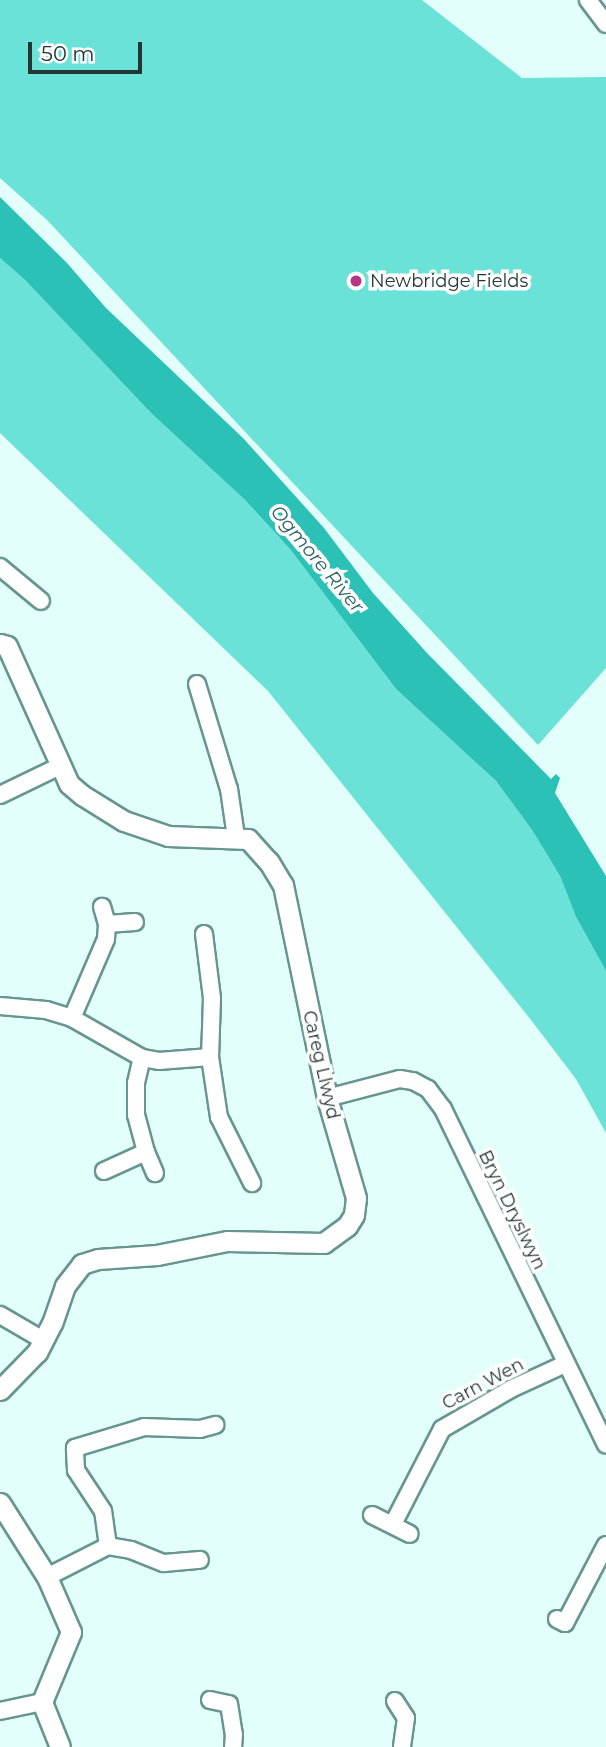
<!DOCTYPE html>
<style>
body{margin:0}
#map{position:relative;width:606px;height:1747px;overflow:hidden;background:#e2fffb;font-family:Montserrat,sans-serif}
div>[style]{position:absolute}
.green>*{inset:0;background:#6be2d8}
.water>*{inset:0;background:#2cc1b7}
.roads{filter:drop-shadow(2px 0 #679590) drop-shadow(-2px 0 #679590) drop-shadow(0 2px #679590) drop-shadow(0 -2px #679590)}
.minor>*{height:16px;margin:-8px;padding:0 8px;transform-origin:8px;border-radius:8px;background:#fff}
.tertiary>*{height:19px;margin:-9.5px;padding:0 9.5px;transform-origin:9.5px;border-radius:9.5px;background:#fff}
.dots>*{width:19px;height:19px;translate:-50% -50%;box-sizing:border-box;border:4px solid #fff;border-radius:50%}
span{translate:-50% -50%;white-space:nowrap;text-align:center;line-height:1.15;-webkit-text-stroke:7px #fff;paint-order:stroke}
.poi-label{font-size:18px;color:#233634}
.left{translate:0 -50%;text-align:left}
.street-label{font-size:18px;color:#233634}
.water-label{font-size:19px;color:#29625d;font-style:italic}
.scale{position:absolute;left:28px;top:42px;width:114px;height:32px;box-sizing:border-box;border:4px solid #233634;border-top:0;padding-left:9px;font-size:21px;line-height:24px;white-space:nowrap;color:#233634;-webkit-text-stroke:5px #fff;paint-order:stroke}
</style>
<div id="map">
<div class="green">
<div style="clip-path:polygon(0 0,422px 0,522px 78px,606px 77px,606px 668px,538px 745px,47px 220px,0 178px)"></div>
<div style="clip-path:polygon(0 258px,25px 280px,151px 413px,245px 500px,290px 549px,396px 689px,496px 781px,532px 830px,560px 876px,576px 917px,606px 971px,606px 1133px,576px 1079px,531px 1020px,268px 691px,0 433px)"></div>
</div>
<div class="water">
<div style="clip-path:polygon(0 197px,67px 263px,106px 308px,243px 438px,324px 528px,373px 593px,427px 653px,551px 779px,556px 774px,560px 778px,555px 793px,606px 876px,606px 971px,576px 917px,560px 876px,532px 830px,496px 781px,396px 689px,290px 549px,245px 500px,151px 413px,25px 280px,0 258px)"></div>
</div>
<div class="roads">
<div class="minor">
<div style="left:588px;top:0;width:30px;rotate:53deg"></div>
<div style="left:0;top:567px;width:53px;rotate:39.7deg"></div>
<div style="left:197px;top:684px;width:110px;rotate:73.1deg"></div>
<div style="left:229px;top:789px;width:49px;rotate:81.7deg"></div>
<div style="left:0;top:795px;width:67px;rotate:-25.8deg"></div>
<div style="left:107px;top:924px;width:28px;rotate:-4deg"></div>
<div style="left:204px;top:934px;width:64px;rotate:82.9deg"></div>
<div style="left:212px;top:998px;width:59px;rotate:91.9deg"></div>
<div style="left:210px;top:1057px;width:61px;rotate:81.5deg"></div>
<div style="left:219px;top:1117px;width:74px;rotate:63.4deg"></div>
<div style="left:0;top:1006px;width:46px;rotate:5deg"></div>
<div style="left:46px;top:1010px;width:27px;rotate:17deg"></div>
<div style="left:72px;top:1018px;width:81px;rotate:29.7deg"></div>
<div style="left:142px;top:1058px;width:17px;rotate:10deg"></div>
<div style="left:159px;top:1061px;width:51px;rotate:-4.5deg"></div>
<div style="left:72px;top:1018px;width:86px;rotate:-66.7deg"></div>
<div style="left:106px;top:939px;width:15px;rotate:-86deg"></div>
<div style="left:107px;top:924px;width:18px;rotate:-106deg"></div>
<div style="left:327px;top:1098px;width:75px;rotate:-14.6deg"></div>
<div style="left:400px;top:1079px;width:13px;rotate:9deg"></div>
<div style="left:413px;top:1081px;width:17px;rotate:28deg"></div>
<div style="left:428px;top:1089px;width:25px;rotate:53deg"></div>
<div style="left:443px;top:1109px;width:373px;rotate:64.1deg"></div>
<div style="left:146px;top:1152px;width:23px;rotate:67deg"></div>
<div style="left:104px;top:1171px;width:46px;rotate:-24.3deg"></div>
<div style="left:146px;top:1152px;width:38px;rotate:-105deg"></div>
<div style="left:136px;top:1115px;width:32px;rotate:-90deg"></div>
<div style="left:136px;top:1083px;width:26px;rotate:-77deg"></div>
<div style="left:0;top:1315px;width:50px;rotate:30.2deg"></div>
<div style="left:372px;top:1515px;width:42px;rotate:26.6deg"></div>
<div style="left:393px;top:1524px;width:107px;rotate:-62.7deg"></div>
<div style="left:442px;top:1429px;width:80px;rotate:-30.1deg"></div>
<div style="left:511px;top:1389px;width:60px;rotate:-24.8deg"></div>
<div style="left:108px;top:1546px;width:35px;rotate:-98deg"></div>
<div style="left:103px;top:1511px;width:49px;rotate:-123.4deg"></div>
<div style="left:76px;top:1470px;width:22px;rotate:-93deg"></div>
<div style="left:75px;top:1448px;width:72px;rotate:-16.9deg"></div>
<div style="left:144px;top:1427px;width:56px;rotate:2deg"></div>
<div style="left:200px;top:1429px;width:16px;rotate:-15deg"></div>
<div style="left:47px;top:1577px;width:68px;rotate:-26.9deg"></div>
<div style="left:108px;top:1546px;width:23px;rotate:10deg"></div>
<div style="left:131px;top:1550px;width:35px;rotate:22deg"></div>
<div style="left:164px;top:1563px;width:36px;rotate:-5deg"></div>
<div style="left:557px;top:1619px;width:9px;rotate:27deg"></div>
<div style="left:565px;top:1623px;width:88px;rotate:-62.3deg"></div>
<div style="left:210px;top:1700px;width:19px;rotate:12deg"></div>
<div style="left:229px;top:1704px;width:30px;rotate:81deg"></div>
<div style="left:234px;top:1734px;width:13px;rotate:94deg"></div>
<div style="left:395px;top:1701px;width:20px;rotate:57deg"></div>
<div style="left:406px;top:1718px;width:29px;rotate:98deg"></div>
<div style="left:0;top:1711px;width:43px;rotate:-12.1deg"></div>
</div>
<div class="tertiary">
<div style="left:0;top:644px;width:7px;rotate:16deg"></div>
<div style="left:7px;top:646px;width:151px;rotate:65.8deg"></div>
<div style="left:69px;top:784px;width:17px;rotate:40deg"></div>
<div style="left:82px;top:795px;width:49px;rotate:31.8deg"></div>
<div style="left:124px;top:821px;width:46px;rotate:18.8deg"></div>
<div style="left:168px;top:836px;width:80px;rotate:2.1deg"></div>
<div style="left:248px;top:839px;width:31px;rotate:48deg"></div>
<div style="left:269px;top:862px;width:27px;rotate:59deg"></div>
<div style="left:283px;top:885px;width:217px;rotate:78.3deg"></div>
<div style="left:327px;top:1098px;width:104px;rotate:73.8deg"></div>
<div style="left:356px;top:1198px;width:17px;rotate:97deg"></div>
<div style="left:354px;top:1215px;width:13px;rotate:122deg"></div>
<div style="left:347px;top:1226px;width:29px;rotate:144deg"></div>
<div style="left:324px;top:1243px;width:97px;rotate:-178.8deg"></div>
<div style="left:227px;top:1241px;width:71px;rotate:168.7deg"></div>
<div style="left:157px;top:1255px;width:59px;rotate:176.1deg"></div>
<div style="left:98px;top:1259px;width:17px;rotate:163deg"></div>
<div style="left:82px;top:1264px;width:28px;rotate:128deg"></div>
<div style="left:65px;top:1286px;width:39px;rotate:109deg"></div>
<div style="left:52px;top:1323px;width:33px;rotate:117deg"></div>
<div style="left:37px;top:1352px;width:53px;rotate:134.2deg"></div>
<div style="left:0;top:1503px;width:88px;rotate:57.6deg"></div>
<div style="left:47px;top:1577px;width:60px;rotate:66.4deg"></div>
<div style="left:71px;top:1632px;width:76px;rotate:112.5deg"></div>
<div style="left:42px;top:1702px;width:48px;rotate:68.2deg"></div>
</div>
</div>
<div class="dots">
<div style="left:356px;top:281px;background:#b53683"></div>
</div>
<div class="poi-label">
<span class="left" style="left:370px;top:281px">Newbridge Fields</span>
</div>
<div class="street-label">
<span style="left:321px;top:1065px;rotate:77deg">Careg Llwyd</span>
<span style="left:512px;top:1210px;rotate:64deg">Bryn Dryslwyn</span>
<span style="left:483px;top:1384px;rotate:-28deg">Carn Wen</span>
</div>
<div class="water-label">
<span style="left:317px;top:559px;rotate:50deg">Ogmore River</span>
</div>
<div class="scale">50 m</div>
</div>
